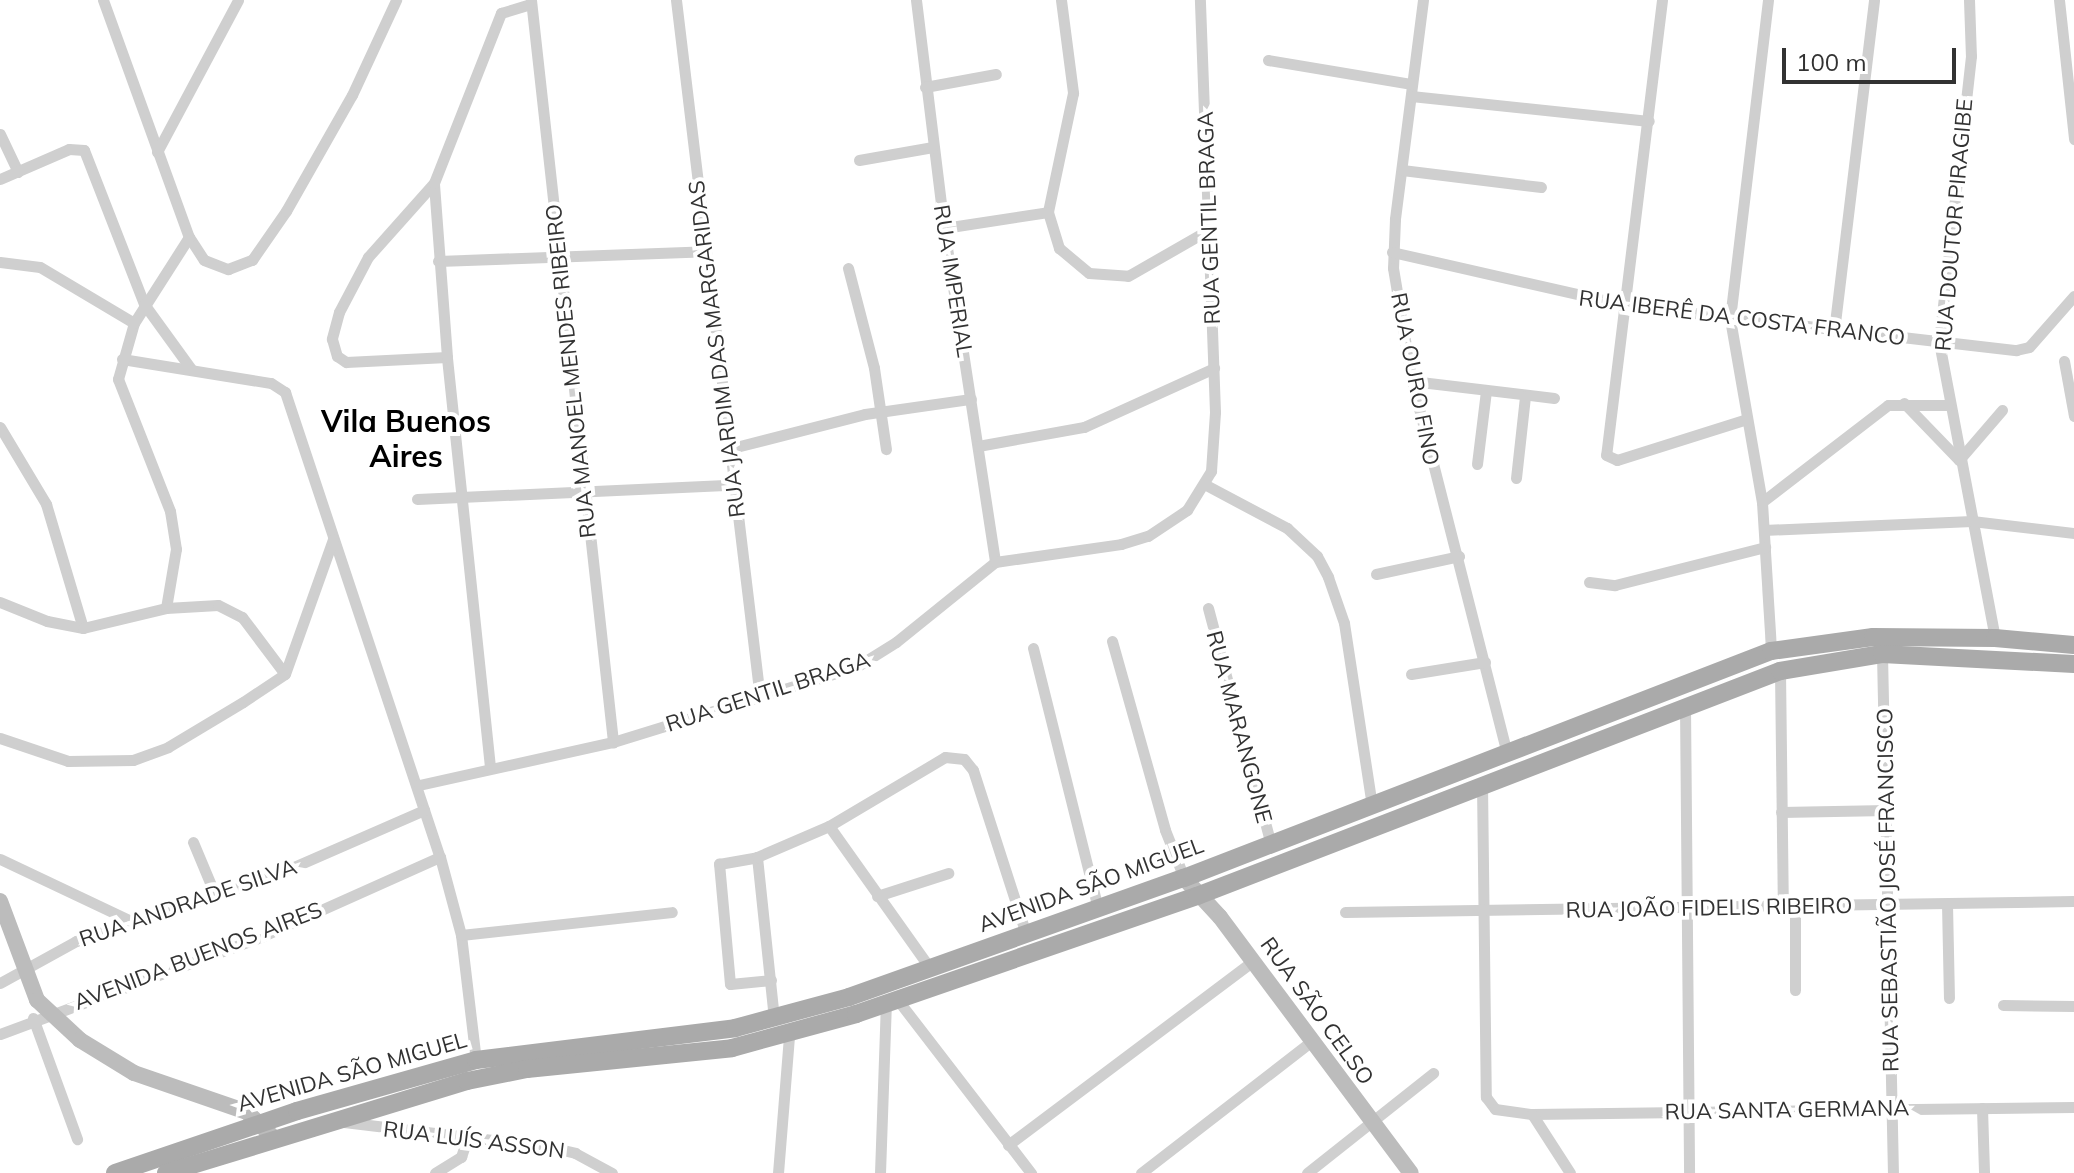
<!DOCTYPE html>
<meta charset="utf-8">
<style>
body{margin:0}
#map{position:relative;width:2074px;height:1173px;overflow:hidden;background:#fff;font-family:Mulish,sans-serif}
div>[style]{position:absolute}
.street>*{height:11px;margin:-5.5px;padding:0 5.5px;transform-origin:5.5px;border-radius:5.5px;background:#cfcfcf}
.secondary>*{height:16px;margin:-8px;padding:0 8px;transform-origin:8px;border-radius:8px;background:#bcbcbc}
.primary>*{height:18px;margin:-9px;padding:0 9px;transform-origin:9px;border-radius:9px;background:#aaa}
span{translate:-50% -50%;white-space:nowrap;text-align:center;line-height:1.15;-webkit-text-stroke:8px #fff;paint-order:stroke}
.street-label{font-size:22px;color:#323232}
.district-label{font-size:30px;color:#000;font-weight:700}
.scale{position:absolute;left:1782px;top:48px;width:174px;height:36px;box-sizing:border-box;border:4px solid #323232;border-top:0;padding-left:10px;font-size:24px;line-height:28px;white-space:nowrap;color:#323232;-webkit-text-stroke:6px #fff;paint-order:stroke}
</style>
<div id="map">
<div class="street">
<div style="left:103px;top:0;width:252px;rotate:70.1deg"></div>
<div style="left:189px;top:237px;width:27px;rotate:57deg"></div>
<div style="left:204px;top:260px;width:26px;rotate:21deg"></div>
<div style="left:228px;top:269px;width:26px;rotate:-21deg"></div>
<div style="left:252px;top:260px;width:60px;rotate:-55.2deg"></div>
<div style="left:286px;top:211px;width:133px;rotate:-60.4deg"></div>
<div style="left:352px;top:95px;width:105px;rotate:-65.1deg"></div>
<div style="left:531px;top:0;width:747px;rotate:83.69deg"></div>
<div style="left:676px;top:0;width:703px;rotate:83.14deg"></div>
<div style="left:916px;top:0;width:230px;rotate:83deg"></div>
<div style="left:944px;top:228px;width:338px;rotate:81.3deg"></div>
<div style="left:1061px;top:0;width:94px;rotate:82.6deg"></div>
<div style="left:1073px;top:93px;width:122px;rotate:101.9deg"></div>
<div style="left:1048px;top:212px;width:38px;rotate:73deg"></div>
<div style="left:1059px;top:248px;width:39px;rotate:40deg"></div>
<div style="left:1089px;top:273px;width:39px;rotate:4deg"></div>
<div style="left:1128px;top:276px;width:95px;rotate:-29.8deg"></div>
<div style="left:1423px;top:0;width:221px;rotate:97.3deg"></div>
<div style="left:1395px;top:219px;width:49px;rotate:92.3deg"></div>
<div style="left:1393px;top:268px;width:115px;rotate:80.5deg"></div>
<div style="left:1412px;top:381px;width:381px;rotate:75.7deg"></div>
<div style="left:1662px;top:0;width:458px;rotate:97deg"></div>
<div style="left:1606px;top:455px;width:12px;rotate:24deg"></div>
<div style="left:1617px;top:460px;width:133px;rotate:-17.5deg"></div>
<div style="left:1768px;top:0;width:321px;rotate:96.8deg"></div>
<div style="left:1730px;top:319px;width:186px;rotate:80.1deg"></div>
<div style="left:1762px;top:502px;width:149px;rotate:86.5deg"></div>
<div style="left:1969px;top:0;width:56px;rotate:88deg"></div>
<div style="left:1971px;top:56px;width:288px;rotate:96.4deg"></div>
<div style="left:1939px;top:342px;width:301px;rotate:79.3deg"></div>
<div style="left:2059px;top:0;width:140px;rotate:83.8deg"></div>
<div style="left:1268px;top:60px;width:146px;rotate:9.5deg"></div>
<div style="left:925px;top:87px;width:72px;rotate:-10.4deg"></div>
<div style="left:1411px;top:96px;width:239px;rotate:6deg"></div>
<div style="left:0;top:134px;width:42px;rotate:64.7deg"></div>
<div style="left:157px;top:152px;width:172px;rotate:-61.9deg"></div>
<div style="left:859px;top:160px;width:75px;rotate:-10deg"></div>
<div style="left:1402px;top:170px;width:140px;rotate:7deg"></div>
<div style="left:0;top:179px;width:75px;rotate:-23.5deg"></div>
<div style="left:69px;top:149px;width:15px;rotate:4deg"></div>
<div style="left:84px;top:150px;width:165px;rotate:68.7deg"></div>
<div style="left:144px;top:304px;width:80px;rotate:54.1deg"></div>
<div style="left:434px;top:183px;width:99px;rotate:131.7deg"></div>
<div style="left:368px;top:257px;width:62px;rotate:117.8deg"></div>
<div style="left:339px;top:312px;width:28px;rotate:105deg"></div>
<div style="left:332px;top:339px;width:18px;rotate:74deg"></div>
<div style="left:337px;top:356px;width:11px;rotate:34deg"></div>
<div style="left:346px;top:362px;width:101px;rotate:-2.8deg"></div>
<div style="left:944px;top:228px;width:105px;rotate:-8.7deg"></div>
<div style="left:1392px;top:252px;width:239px;rotate:12.8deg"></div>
<div style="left:1625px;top:305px;width:394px;rotate:6.6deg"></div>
<div style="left:2016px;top:350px;width:13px;rotate:-13deg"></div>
<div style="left:2029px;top:347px;width:68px;rotate:-48.6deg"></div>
<div style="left:438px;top:261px;width:268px;rotate:-2.1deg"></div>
<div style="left:0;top:262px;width:40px;rotate:7.1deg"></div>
<div style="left:40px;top:267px;width:109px;rotate:30.8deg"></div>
<div style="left:848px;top:268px;width:103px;rotate:75.4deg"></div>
<div style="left:874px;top:368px;width:82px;rotate:81.6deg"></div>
<div style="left:1834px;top:331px;width:333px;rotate:-83.1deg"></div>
<div style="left:122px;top:359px;width:151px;rotate:9.2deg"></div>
<div style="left:271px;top:383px;width:17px;rotate:33deg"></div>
<div style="left:285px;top:392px;width:490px;rotate:71.6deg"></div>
<div style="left:440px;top:857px;width:81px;rotate:74.9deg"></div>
<div style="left:461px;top:935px;width:126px;rotate:83.2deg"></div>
<div style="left:2064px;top:361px;width:56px;rotate:79.7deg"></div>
<div style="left:1412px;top:381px;width:143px;rotate:6.8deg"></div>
<div style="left:1904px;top:403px;width:79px;rotate:46deg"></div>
<div style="left:1959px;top:460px;width:66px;rotate:-49.3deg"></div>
<div style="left:0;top:427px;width:90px;rotate:59.1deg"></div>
<div style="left:46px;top:504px;width:129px;rotate:73.4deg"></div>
<div style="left:978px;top:446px;width:108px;rotate:-10.2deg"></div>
<div style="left:1084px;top:427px;width:143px;rotate:-24.4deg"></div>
<div style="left:728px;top:449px;width:141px;rotate:-14.3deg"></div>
<div style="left:865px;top:414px;width:107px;rotate:-8.1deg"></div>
<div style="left:1477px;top:464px;width:74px;rotate:-83deg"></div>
<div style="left:1516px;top:478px;width:82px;rotate:-83.7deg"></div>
<div style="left:1206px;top:485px;width:92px;rotate:28deg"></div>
<div style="left:1287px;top:528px;width:41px;rotate:43deg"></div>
<div style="left:1317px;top:556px;width:24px;rotate:62deg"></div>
<div style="left:1328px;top:577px;width:49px;rotate:70.8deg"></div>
<div style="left:1344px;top:623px;width:184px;rotate:81.3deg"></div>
<div style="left:417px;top:499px;width:314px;rotate:-2.6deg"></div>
<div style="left:1762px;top:502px;width:159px;rotate:-37.6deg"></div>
<div style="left:1888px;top:405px;width:60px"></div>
<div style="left:1764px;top:530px;width:208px;rotate:-2.5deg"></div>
<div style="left:1972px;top:521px;width:103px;rotate:6.7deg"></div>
<div style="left:1376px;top:574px;width:85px;rotate:-12.2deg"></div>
<div style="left:1589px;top:582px;width:26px;rotate:7deg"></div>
<div style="left:1615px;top:585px;width:155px;rotate:-14.2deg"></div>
<div style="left:0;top:602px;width:51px;rotate:22deg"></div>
<div style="left:47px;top:621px;width:37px;rotate:11deg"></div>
<div style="left:83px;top:628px;width:85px;rotate:-13.5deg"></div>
<div style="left:166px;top:608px;width:52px;rotate:-3.3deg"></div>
<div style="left:218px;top:605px;width:27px;rotate:27deg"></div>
<div style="left:242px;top:617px;width:71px;rotate:53deg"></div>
<div style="left:166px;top:608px;width:60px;rotate:-80.4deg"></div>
<div style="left:176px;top:549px;width:38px;rotate:-99deg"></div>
<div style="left:170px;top:511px;width:142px;rotate:-111.5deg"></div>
<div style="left:118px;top:379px;width:58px;rotate:-74.1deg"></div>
<div style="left:134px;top:323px;width:102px;rotate:-57.4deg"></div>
<div style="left:1208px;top:608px;width:245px;rotate:75.1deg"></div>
<div style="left:1112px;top:641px;width:196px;rotate:74.3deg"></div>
<div style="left:1165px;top:830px;width:52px;rotate:68.4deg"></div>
<div style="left:1033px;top:648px;width:269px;rotate:76deg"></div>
<div style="left:1882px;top:654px;width:519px;rotate:88.79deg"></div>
<div style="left:1780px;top:671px;width:235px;rotate:89.3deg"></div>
<div style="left:1411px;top:674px;width:75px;rotate:-9.2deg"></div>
<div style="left:1685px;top:705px;width:468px;rotate:89.5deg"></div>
<div style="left:0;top:738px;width:72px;rotate:18.7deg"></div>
<div style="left:68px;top:761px;width:65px;rotate:-0.9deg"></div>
<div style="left:133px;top:760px;width:37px;rotate:-20deg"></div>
<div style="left:168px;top:747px;width:87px;rotate:-31deg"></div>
<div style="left:243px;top:702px;width:50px;rotate:-33.7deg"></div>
<div style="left:285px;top:674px;width:143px;rotate:-70.4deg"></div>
<div style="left:490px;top:767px;width:412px;rotate:-96deg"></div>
<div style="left:447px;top:357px;width:174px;rotate:-94.3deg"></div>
<div style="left:434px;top:183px;width:183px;rotate:-68.5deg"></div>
<div style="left:501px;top:13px;width:31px;rotate:-17deg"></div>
<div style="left:1482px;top:784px;width:313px;rotate:89.3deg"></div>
<div style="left:1486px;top:1097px;width:15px;rotate:53deg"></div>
<div style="left:1495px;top:1109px;width:37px;rotate:8deg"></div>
<div style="left:1532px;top:1114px;width:542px;rotate:-0.74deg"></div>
<div style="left:419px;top:785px;width:199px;rotate:-12.5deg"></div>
<div style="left:613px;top:742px;width:254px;rotate:-17.2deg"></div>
<div style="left:856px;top:667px;width:47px;rotate:-32deg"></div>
<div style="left:896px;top:642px;width:127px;rotate:-38.9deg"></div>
<div style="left:995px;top:562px;width:127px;rotate:-8.1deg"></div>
<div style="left:1121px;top:544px;width:28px;rotate:-17deg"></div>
<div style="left:1148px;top:536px;width:47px;rotate:-33.7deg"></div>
<div style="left:1187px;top:510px;width:46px;rotate:-58.4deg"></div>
<div style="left:1211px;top:471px;width:59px;rotate:-86.1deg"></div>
<div style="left:1215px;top:412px;width:412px;rotate:-92.1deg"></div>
<div style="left:1781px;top:812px;width:106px;rotate:-1.1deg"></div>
<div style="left:829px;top:826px;width:174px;rotate:54.6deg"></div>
<div style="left:193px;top:842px;width:60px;rotate:67.3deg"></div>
<div style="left:757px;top:857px;width:163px;rotate:84deg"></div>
<div style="left:0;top:859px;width:143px;rotate:25.3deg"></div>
<div style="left:877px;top:896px;width:75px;rotate:-17.9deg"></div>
<div style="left:1947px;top:904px;width:94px;rotate:88.8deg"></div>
<div style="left:1345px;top:912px;width:729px;rotate:-0.86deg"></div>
<div style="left:461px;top:935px;width:212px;rotate:-6.2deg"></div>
<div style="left:771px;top:980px;width:41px;rotate:174.4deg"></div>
<div style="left:730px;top:984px;width:121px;rotate:-95.2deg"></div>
<div style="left:719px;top:864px;width:39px;rotate:-10deg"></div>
<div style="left:757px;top:857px;width:78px;rotate:-23.3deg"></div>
<div style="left:829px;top:826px;width:135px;rotate:-30.7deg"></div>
<div style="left:945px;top:757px;width:19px;rotate:6deg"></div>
<div style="left:964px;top:759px;width:14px;rotate:51deg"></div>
<div style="left:973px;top:770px;width:172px;rotate:72.1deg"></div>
<div style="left:0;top:983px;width:87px;rotate:-28.9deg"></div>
<div style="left:76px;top:941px;width:207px;rotate:-18.3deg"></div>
<div style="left:273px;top:876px;width:165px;rotate:-23.6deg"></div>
<div style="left:1795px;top:990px;width:84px;rotate:-90deg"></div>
<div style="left:897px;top:999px;width:220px;rotate:52.4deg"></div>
<div style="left:2003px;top:1005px;width:71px;rotate:0.8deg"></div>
<div style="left:33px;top:1018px;width:129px;rotate:70deg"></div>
<div style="left:0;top:1034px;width:281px;rotate:-20.4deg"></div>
<div style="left:263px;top:936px;width:194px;rotate:-24.1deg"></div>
<div style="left:1982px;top:1108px;width:65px;rotate:88.2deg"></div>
<div style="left:1532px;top:1114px;width:70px;rotate:57.2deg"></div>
<div style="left:344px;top:1122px;width:208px;rotate:6.9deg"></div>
<div style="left:550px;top:1147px;width:26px;rotate:13deg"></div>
<div style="left:575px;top:1153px;width:42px;rotate:28.4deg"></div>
<div style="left:1008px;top:1145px;width:306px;rotate:-36.9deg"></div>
<div style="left:435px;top:1173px;width:31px;rotate:-32deg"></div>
<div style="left:461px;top:1157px;width:20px;rotate:-72deg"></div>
<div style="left:778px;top:1173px;width:138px;rotate:-85.4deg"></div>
<div style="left:880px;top:1173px;width:169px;rotate:-88deg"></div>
<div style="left:1141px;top:1173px;width:216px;rotate:-37.7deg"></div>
<div style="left:1307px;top:1173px;width:161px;rotate:-38.4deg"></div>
</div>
<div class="secondary">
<div style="left:1184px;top:878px;width:53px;rotate:47.3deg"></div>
<div style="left:1220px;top:917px;width:319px;rotate:53.3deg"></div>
<div style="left:0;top:901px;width:106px;rotate:69.5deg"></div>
<div style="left:37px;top:1000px;width:59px;rotate:42.9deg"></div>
<div style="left:80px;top:1040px;width:63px;rotate:31.4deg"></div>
<div style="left:134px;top:1073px;width:120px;rotate:19deg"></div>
<div style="left:247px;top:1112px;width:37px;rotate:44deg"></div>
</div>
<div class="primary">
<div style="left:115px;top:1173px;width:192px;rotate:-18.8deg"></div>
<div style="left:297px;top:1111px;width:186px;rotate:-15.9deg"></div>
<div style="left:476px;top:1060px;width:261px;rotate:-7deg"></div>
<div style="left:735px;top:1028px;width:118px;rotate:-15.2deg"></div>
<div style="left:849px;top:997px;width:356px;rotate:-19.6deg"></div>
<div style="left:1184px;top:878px;width:629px;rotate:-21.14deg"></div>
<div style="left:1771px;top:651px;width:103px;rotate:-7.8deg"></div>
<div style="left:1873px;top:637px;width:122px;rotate:0.5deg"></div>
<div style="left:1995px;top:638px;width:79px;rotate:5.1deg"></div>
<div style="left:166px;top:1173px;width:315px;rotate:-17deg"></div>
<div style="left:467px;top:1081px;width:61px;rotate:-11.3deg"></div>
<div style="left:527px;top:1069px;width:206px;rotate:-5.8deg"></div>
<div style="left:732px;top:1048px;width:129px;rotate:-15.3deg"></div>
<div style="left:856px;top:1014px;width:361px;rotate:-19.1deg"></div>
<div style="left:1197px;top:896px;width:625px;rotate:-21.1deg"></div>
<div style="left:1780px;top:671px;width:103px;rotate:-9.5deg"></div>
<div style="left:1882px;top:654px;width:192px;rotate:3deg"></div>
</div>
<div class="street-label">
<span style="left:1209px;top:218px;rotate:-92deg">RUA GENTIL BRAGA</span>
<span style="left:1954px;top:225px;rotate:-85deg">RUA DOUTOR PIRAGIBE</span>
<span style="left:953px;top:281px;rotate:81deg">RUA IMPERIAL</span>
<span style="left:1742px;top:318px;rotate:7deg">RUA IBERÊ DA COSTA FRANCO</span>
<span style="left:717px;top:349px;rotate:-97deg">RUA JARDIM DAS MARGARIDAS</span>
<span style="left:571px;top:371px;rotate:-96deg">RUA MANOEL MENDES RIBEIRO</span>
<span style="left:1415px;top:379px;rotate:79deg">RUA OURO FINO</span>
<span style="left:768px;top:692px;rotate:-18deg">RUA GENTIL BRAGA</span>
<span style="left:1239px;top:727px;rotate:75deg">RUA MARANGONE</span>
<span style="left:1091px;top:885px;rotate:-20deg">AVENIDA SÃO MIGUEL</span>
<span style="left:1888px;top:890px;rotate:-91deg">RUA SEBASTIÃO JOSÉ FRANCISCO</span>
<span style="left:188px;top:903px;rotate:-19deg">RUA ANDRADE SILVA</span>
<span style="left:1709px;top:908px;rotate:-1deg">RUA JOÃO FIDELIS RIBEIRO</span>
<span style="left:198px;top:956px;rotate:-21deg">AVENIDA BUENOS AIRES</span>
<span style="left:1317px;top:1011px;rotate:54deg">RUA SÃO CELSO</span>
<span style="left:352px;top:1072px;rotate:-16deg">AVENIDA SÃO MIGUEL</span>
<span style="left:1787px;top:1110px;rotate:-1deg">RUA SANTA GERMANA</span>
<span style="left:474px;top:1140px;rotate:7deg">RUA LUÍS ASSON</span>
</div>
<div class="district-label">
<span style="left:406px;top:438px">Vila Buenos<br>Aires</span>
</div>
<div class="scale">100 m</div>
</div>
